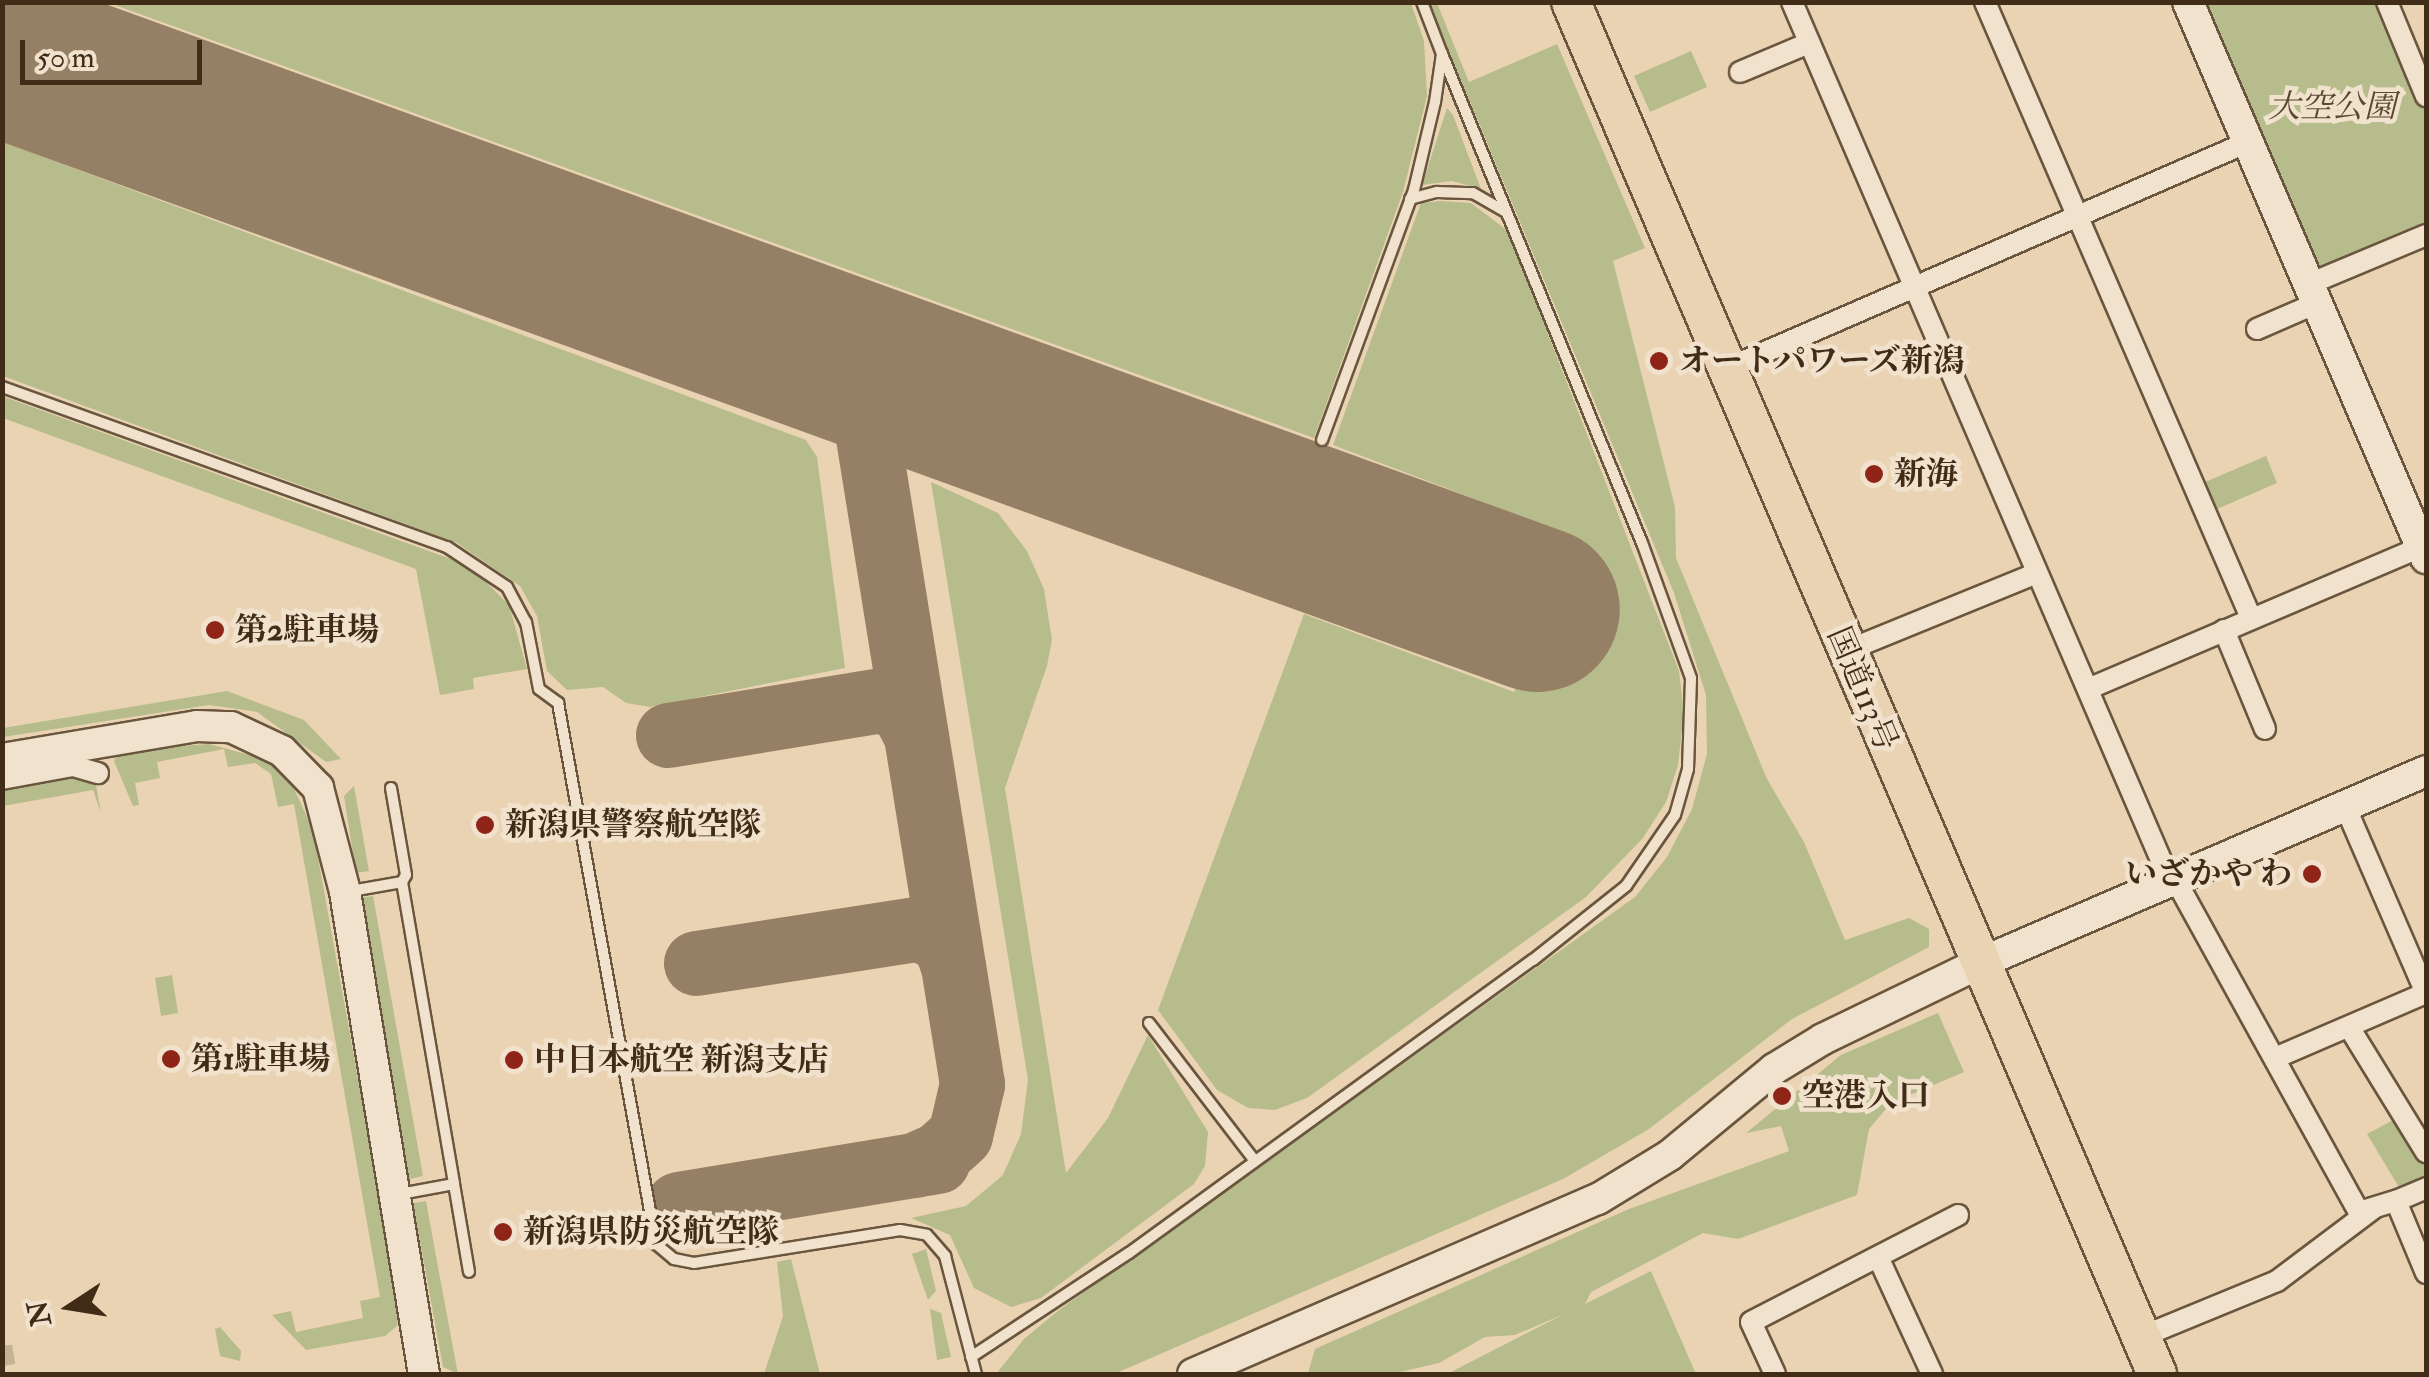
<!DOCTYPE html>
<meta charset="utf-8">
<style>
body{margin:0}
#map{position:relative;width:2429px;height:1377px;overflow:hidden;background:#ead3b3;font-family:"IM FELL Double Pica","Noto Serif JP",serif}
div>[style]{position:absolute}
.green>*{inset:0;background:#b7bc8c}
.taxiway>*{height:65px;margin:-32.5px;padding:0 32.5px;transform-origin:32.5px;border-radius:32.5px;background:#958065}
.runway>*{height:165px;margin:-82.5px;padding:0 82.5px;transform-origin:82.5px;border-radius:82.5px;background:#958065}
.street-tunnel>*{height:20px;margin-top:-10px;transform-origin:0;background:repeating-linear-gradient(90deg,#c8b294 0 20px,transparent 0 30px)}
.roads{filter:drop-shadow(2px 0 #6a563e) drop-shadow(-2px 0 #6a563e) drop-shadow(0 2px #6a563e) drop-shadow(0 -2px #6a563e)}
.lane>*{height:10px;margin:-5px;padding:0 5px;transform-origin:5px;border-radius:5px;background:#f1e2ce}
.street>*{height:20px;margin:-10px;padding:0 10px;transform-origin:10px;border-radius:10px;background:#f1e2ce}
.secondary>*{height:30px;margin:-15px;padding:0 15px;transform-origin:15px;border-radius:15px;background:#f1e2ce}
.highway>*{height:38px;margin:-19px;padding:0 19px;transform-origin:19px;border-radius:19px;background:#ead3b3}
.dots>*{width:28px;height:28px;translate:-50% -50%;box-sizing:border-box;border:5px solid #f1e2ce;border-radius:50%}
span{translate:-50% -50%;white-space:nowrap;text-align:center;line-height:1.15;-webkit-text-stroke:9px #f1e2ce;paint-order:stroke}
.park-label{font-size:32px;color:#58492e;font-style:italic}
.poi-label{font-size:32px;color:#402c17;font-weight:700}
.left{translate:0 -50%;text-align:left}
.right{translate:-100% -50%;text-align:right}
.street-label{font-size:32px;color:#402c17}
.frame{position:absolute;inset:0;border:5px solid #402c17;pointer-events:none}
.north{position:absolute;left:20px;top:1257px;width:100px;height:100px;-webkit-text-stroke:8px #f1e2ce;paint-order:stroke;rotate:258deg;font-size:28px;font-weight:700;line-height:40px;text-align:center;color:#402c17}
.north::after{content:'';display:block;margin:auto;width:35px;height:45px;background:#402c17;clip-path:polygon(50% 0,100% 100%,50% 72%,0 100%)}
.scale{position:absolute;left:20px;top:40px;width:182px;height:45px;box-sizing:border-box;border:5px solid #402c17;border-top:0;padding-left:12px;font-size:30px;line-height:35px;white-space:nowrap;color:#402c17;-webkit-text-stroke:8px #f1e2ce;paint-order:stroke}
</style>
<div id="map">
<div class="green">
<div style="clip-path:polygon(109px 3px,1411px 3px,1424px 41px,1427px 96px,1403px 192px,1314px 438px)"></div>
<div style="clip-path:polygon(1429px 3px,1437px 3px,1469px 82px,1557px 44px,1645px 248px,1613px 261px,1675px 507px,1676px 558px,1767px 779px,1804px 842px,1845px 940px,1909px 918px,1929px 929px,1929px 947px,1792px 1019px,1649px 1129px,1563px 1179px,1114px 1374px,996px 1374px,1024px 1339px,1059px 1310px,1635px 897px,1667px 857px,1692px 809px,1707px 754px,1706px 695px,1674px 593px)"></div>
<div style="clip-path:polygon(2188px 3px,2387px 3px,2426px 96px,2426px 235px,2309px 284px)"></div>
<div style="clip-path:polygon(1691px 51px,1707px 87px,1650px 112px,1634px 76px)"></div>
<div style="clip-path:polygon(1447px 108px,1453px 115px,1481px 189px,1452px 181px,1422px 185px)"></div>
<div style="clip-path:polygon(3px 142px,806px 440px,817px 457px,845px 668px,650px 707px,626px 703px,603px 687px,567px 690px,547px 671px,537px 616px,520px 586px,457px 543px,3px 376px)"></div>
<div style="clip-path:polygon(1440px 201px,1471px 203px,1508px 231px,1679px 671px,1684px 713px,1678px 765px,1666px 802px,1643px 838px,1586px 897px,1307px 1098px,1275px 1110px,1248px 1108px,1217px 1090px,1158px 1010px,1304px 614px,1514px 692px,1567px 534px,1333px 445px,1421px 203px)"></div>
<div style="clip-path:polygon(2px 396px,470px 566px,509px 605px,527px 669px,473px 678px,474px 689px,440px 695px,416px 569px,3px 418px)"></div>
<div style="clip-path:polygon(2266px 456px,2277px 483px,2217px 509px,2205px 482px)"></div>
<div style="clip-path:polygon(931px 482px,998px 513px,1027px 551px,1044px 589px,1052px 640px,1047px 666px,1005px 788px,1066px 1173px,1108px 1118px,1148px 1035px,1208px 1132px,1205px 1166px,1194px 1184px,1041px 1298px,1011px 1307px,974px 1288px,950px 1235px,911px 1218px,966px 1206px,1003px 1175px,1021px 1134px,1028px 1080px)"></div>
<div style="clip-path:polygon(227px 691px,304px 720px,341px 759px,326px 762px,257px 712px,209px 705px,3px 737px,3px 728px)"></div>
<div style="clip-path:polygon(209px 744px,268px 760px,290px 780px,313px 830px,400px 1311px,397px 1326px,385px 1336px,306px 1350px,272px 1315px,291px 1311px,296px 1332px,363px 1318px,360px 1301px,380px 1297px,294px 804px,278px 807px,271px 774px,255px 763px,228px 767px,224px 749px,157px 762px,160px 778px,135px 783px,139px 805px,133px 806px,114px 761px,119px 750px)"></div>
<div style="clip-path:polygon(80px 775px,96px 785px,101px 813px,93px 790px,3px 806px,3px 791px)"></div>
<div style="clip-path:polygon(354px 786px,369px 871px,356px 873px,344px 796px)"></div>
<div style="clip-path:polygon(373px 896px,423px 1176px,409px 1179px,360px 898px)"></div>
<div style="clip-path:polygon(172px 975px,178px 1013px,161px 1016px,155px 978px)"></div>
<div style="clip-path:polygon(1938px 1013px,1964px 1072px,1891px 1103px,1869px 1129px,1857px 1195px,1738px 1239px,1703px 1233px,1591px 1292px,1585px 1304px,1651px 1271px,1696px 1374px,1447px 1374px,1564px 1314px,1515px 1335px,1485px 1337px,1439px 1363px,1391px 1374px,1308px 1373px,1315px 1349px,1629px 1209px,1789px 1151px,1781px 1126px,1746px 1133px,1841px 1055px)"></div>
<div style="clip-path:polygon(2399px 1117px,2426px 1161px,2426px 1184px,2403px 1194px,2367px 1134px)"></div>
<div style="clip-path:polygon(426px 1201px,440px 1278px,458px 1374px,443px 1367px,413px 1203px)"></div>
<div style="clip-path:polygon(926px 1249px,936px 1291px,928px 1300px,912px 1254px)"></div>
<div style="clip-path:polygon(791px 1259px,820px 1374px,764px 1374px,783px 1316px,777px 1262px)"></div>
<div style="clip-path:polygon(930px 1309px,941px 1313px,951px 1357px,937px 1360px)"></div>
<div style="clip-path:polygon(220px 1327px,241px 1351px,240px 1361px,220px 1356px,215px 1329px)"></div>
</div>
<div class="taxiway">
<div style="left:776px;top:332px;width:77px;rotate:28.6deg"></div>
<div style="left:844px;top:369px;width:36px;rotate:60deg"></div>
<div style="left:862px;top:400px;width:693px;rotate:80.86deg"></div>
<div style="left:972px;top:1084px;width:52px;rotate:103.2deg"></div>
<div style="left:960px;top:1135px;width:28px;rotate:138deg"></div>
<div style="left:939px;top:1154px;width:27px;rotate:156deg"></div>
<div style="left:668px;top:735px;width:217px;rotate:-9.3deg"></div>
<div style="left:882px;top:700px;width:23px;rotate:25deg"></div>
<div style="left:903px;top:710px;width:28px;rotate:63deg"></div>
<div style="left:696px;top:963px;width:228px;rotate:-8.8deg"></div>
<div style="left:921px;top:928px;width:28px;rotate:32deg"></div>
<div style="left:945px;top:943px;width:24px;rotate:71deg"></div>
<div style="left:678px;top:1204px;width:263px;rotate:-9.4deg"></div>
</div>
<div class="runway">
<div style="left:2px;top:54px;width:1632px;rotate:19.88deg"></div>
</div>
<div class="street-tunnel">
<div style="left:2px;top:1346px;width:28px;rotate:80deg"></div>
</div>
<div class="roads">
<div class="lane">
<div style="left:1410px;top:199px;width:28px;rotate:-15deg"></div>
<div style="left:1437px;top:192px;width:36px;rotate:2deg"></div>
<div style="left:1473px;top:193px;width:39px;rotate:30deg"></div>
<div style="left:2px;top:387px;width:473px;rotate:19.8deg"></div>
<div style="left:447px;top:547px;width:72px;rotate:33.7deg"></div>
<div style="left:507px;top:587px;width:40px;rotate:62deg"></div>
<div style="left:526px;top:622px;width:68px;rotate:79deg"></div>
<div style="left:539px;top:689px;width:24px;rotate:36deg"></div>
<div style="left:558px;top:703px;width:550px;rotate:79.73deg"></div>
<div style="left:656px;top:1244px;width:23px;rotate:40deg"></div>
<div style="left:674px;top:1259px;width:20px;rotate:11deg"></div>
<div style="left:694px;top:1263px;width:209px;rotate:-9.1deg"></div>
<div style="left:900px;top:1230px;width:27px;rotate:10deg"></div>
<div style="left:927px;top:1235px;width:28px;rotate:49deg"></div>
<div style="left:945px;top:1256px;width:122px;rotate:75.3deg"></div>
<div style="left:1322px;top:440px;width:266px;rotate:-69.8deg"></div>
<div style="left:1414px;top:190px;width:90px;rotate:-76.6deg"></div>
<div style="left:1435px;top:102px;width:49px;rotate:-81.7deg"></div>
<div style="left:1442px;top:54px;width:56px;rotate:-111deg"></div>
<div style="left:391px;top:788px;width:88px;rotate:80.2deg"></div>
<div style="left:406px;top:875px;width:8px;rotate:120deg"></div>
<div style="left:351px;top:891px;width:52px;rotate:-10deg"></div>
<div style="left:402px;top:882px;width:306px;rotate:80.2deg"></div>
<div style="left:454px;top:1184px;width:55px;rotate:169.5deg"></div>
<div style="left:1149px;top:1023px;width:174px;rotate:52.5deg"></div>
<div style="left:454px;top:1184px;width:89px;rotate:80.3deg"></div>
<div style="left:971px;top:1357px;width:189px;rotate:-33.4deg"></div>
<div style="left:1129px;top:1253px;width:499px;rotate:-36deg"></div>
<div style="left:1533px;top:960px;width:119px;rotate:-38.5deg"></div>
<div style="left:1626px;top:886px;width:86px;rotate:-55.4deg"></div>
<div style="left:1675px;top:815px;width:48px;rotate:-74.2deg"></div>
<div style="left:1688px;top:769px;width:91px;rotate:-88.1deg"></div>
<div style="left:1691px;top:678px;width:144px;rotate:-109.9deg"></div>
<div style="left:1642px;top:543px;width:528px;rotate:-112.24deg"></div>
</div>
<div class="street">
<div style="left:1792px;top:2px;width:957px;rotate:66.73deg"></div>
<div style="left:1985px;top:2px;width:671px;rotate:66.64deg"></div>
<div style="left:2387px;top:2px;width:102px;rotate:67.5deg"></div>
<div style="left:1740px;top:72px;width:75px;rotate:-22.8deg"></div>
<div style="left:2309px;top:284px;width:127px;rotate:-22.7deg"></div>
<div style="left:2257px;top:329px;width:65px;rotate:-23.4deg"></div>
<div style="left:1726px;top:369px;width:569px;rotate:-23.5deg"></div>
<div style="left:2224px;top:630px;width:107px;rotate:67.5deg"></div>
<div style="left:1846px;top:651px;width:206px;rotate:-22.2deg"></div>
<div style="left:2088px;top:689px;width:367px;rotate:-23.1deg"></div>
<div style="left:2px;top:779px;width:72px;rotate:-10.4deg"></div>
<div style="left:73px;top:766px;width:26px;rotate:16deg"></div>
<div style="left:2345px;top:806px;width:204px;rotate:66.6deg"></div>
<div style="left:2175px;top:879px;width:380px;rotate:61.1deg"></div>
<div style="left:2359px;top:1212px;width:39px;rotate:-17deg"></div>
<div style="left:2396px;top:1201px;width:78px;rotate:67.4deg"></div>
<div style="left:2349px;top:1027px;width:147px;rotate:58.4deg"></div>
<div style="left:2275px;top:1058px;width:164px;rotate:-23.3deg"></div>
<div style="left:2396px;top:1201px;width:33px;rotate:-23deg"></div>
<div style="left:1878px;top:1257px;width:129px;rotate:65.2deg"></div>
<div style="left:2141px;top:1337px;width:147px;rotate:-22.4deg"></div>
<div style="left:2277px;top:1281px;width:121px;rotate:-37deg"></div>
<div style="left:1775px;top:1374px;width:57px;rotate:-114.8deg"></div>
<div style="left:1751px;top:1322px;width:233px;rotate:-27.3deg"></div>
</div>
<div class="secondary">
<div style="left:2188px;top:2px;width:605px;rotate:66.83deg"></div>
<div style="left:2px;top:759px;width:198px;rotate:-9.6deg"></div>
<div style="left:197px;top:726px;width:34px;rotate:2deg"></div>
<div style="left:231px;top:727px;width:56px;rotate:25.2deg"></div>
<div style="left:282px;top:751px;width:52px;rotate:45.8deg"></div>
<div style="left:318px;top:788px;width:107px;rotate:75.4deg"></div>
<div style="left:345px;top:892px;width:488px;rotate:80.7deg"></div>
<div style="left:1193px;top:1374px;width:441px;rotate:-23.4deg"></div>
<div style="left:1598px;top:1199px;width:84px;rotate:-31.4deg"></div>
<div style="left:1670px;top:1155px;width:135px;rotate:-39.6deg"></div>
<div style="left:1774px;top:1069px;width:57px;rotate:-31.5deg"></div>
<div style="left:1823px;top:1039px;width:172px;rotate:-25.8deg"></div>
<div style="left:1978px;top:964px;width:488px;rotate:-23.3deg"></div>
</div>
<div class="highway">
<div style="left:1571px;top:2px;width:1492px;rotate:66.87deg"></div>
</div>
</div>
<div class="dots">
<div style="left:1659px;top:361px;background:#8f2418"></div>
<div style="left:1874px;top:474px;background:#8f2418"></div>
<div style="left:215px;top:630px;background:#8f2418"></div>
<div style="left:485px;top:825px;background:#8f2418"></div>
<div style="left:2312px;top:874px;background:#8f2418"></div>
<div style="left:171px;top:1059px;background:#8f2418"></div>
<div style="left:514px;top:1060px;background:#8f2418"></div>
<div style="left:1782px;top:1096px;background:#8f2418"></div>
<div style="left:503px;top:1232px;background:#8f2418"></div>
</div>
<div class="park-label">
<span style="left:2332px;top:107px">大空公園</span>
</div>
<div class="poi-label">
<span class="left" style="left:1679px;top:361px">オートパワーズ新潟</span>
<span class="left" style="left:1894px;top:474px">新海</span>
<span class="left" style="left:235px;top:630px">第2駐車場</span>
<span class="left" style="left:505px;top:825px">新潟県警察航空隊</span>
<span class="right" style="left:2292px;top:874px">いざかや わ</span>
<span class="left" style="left:191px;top:1059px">第1駐車場</span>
<span class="left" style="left:534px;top:1060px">中日本航空 新潟支店</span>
<span class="left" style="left:1802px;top:1096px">空港入口</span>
<span class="left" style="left:523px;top:1232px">新潟県防災航空隊</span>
</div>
<div class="street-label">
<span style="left:1862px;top:689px;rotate:67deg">国道113号</span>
</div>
<div class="frame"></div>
<div class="north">N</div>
<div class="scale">50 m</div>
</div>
